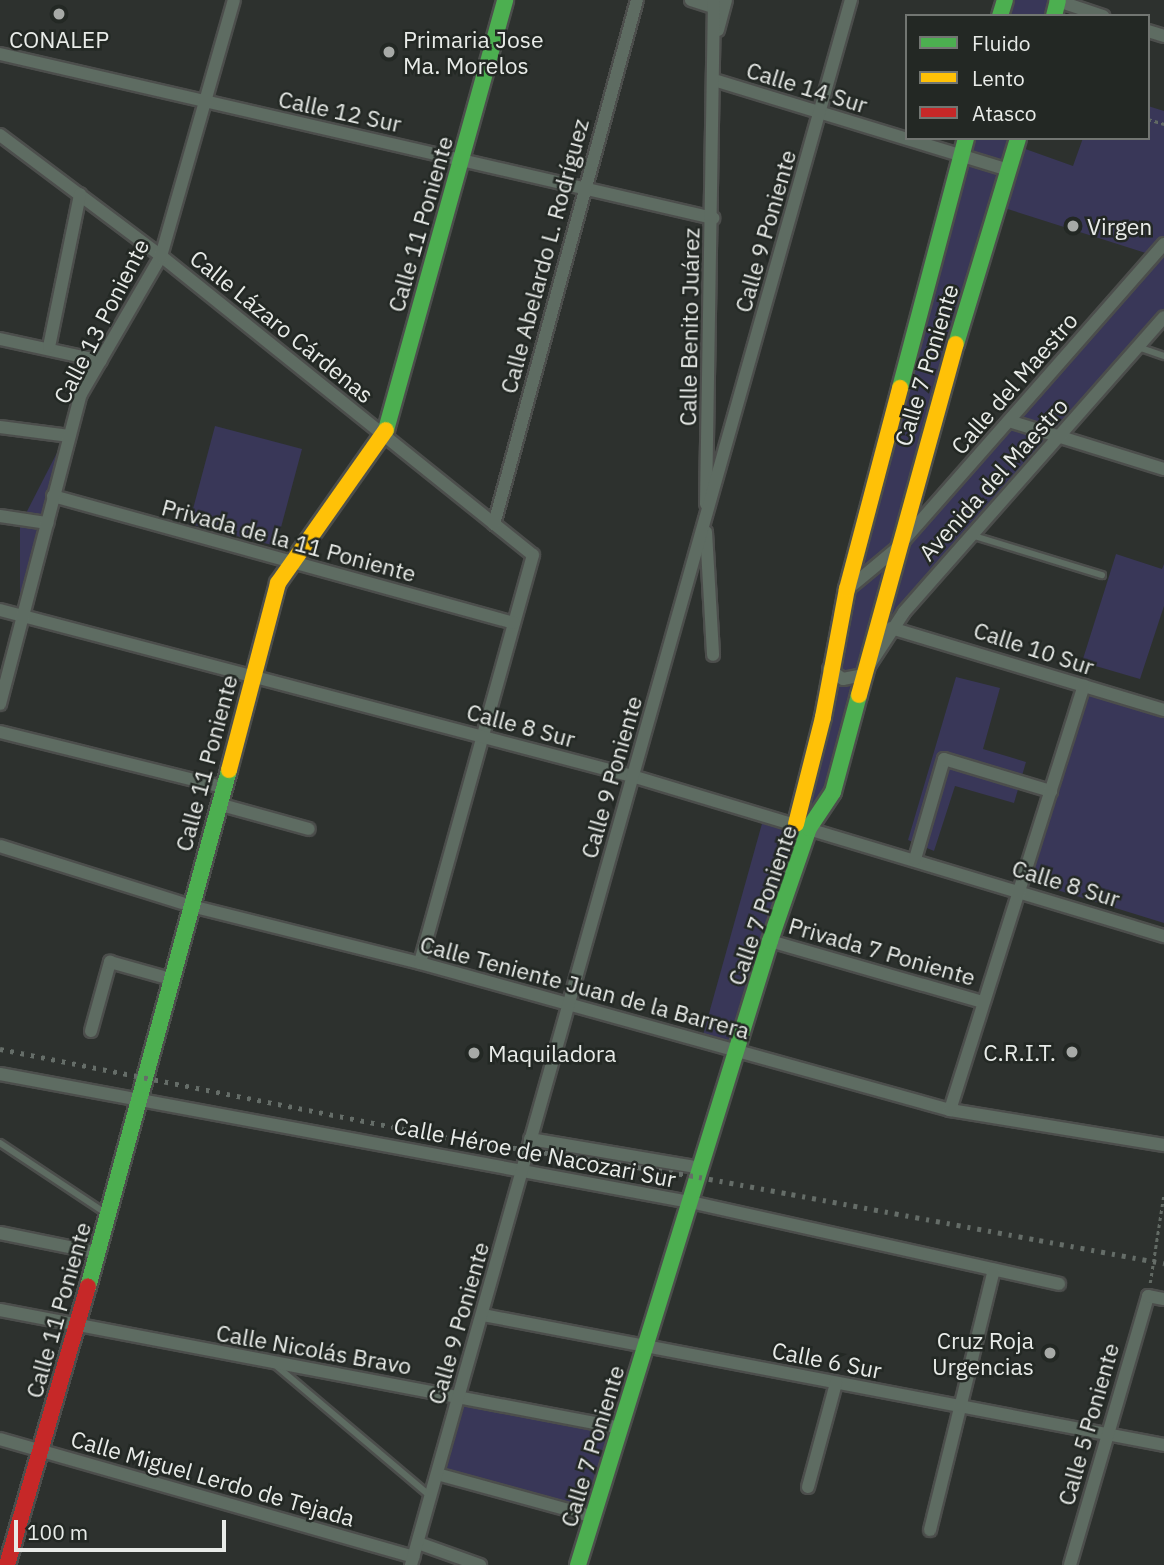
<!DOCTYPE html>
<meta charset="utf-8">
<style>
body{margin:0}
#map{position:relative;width:1164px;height:1565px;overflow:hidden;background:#2d312e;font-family:"IBM Plex Sans",sans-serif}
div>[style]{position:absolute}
.green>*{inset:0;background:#393758}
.path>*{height:2.5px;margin-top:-1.25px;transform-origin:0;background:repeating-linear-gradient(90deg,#626a64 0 3.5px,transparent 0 7px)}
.roads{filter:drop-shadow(2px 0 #4c4e4c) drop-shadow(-2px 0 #4c4e4c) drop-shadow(0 2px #4c4e4c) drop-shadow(0 -2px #4c4e4c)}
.lane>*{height:6px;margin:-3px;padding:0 3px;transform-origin:3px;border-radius:3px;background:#5e6c62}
.street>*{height:12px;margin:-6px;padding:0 6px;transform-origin:6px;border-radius:6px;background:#5e6c62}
.fast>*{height:16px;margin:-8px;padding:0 8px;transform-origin:8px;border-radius:8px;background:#4caf50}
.slow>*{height:16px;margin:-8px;padding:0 8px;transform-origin:8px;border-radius:8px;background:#ffc107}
.jam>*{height:16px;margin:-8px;padding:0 8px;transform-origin:8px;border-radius:8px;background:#c62828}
.rail>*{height:4.5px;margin-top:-2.25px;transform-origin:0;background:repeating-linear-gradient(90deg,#656d68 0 3.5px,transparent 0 10.5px)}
.dots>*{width:19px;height:19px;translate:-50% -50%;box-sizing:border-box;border:4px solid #232824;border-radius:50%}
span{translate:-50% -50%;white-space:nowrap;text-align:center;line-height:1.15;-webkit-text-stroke:5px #232824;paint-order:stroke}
.poi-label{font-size:23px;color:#e8ebe8}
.left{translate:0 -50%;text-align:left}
.right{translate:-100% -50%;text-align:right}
.street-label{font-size:23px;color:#e8ebe8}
.legend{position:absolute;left:905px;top:14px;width:245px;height:126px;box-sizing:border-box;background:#232824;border:2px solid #727672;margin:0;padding:9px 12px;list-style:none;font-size:21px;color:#e8ebe8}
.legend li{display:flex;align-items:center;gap:14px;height:35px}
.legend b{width:35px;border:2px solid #727672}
.scale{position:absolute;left:14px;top:1520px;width:212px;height:32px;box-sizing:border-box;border:4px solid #e8ebe8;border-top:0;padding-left:9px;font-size:21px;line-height:24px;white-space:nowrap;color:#e8ebe8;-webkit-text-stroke:5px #232824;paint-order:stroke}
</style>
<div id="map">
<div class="green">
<div style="clip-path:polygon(1006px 0,1058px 0,1054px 16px,1001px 16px)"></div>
<div style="clip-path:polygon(1148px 106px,1164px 111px,1164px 242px,1152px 255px,998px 206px,825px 803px,799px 821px,967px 138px,1019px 138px,1017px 146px,1073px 166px,1083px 138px,1148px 138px)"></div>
<div style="clip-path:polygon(1164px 247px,1164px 315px,896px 617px,889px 623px,879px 618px,906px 546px)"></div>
<div style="clip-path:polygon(215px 426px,302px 449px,276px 546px,189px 524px)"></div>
<div style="clip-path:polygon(63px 441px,20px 609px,20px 525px)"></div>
<div style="clip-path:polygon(1116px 554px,1162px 569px,1164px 564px,1164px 606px,1140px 679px,1082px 662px)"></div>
<div style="clip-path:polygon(956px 677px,1000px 688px,983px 749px,1026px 762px,1014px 803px,955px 786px,934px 851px,908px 840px)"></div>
<div style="clip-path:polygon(1088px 694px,1164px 718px,1164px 923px,1028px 881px)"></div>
<div style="clip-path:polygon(763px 820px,803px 828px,737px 1045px,703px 1035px)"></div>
<div style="clip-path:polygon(462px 1401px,615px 1430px,592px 1513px,445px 1473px)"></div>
</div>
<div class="path">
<div style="left:1148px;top:119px;width:17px;rotate:17deg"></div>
<div style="left:1150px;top:1283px;width:91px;rotate:-81.2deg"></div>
</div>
<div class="roads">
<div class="lane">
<div style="left:1138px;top:347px;width:28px;rotate:19deg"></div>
<div style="left:971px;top:535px;width:137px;rotate:17deg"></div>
<div style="left:0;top:1143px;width:128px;rotate:33.6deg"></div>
<div style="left:274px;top:1364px;width:204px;rotate:40.2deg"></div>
</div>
<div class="street">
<div style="left:691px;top:0;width:32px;rotate:18deg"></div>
<div style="left:1055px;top:0;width:51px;rotate:18.4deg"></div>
<div style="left:718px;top:30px;width:31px;rotate:-75deg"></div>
<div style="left:1148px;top:31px;width:17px;rotate:17deg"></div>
<div style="left:0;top:54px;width:732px;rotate:12.95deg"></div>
<div style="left:714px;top:80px;width:308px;rotate:17deg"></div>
<div style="left:0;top:135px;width:201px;rotate:36.9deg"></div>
<div style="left:161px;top:256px;width:477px;rotate:38.8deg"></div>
<div style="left:533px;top:555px;width:423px;rotate:105.5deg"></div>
<div style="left:0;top:339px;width:103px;rotate:12.3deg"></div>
<div style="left:49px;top:347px;width:156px;rotate:-78.5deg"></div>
<div style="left:1009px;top:421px;width:162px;rotate:17.2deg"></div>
<div style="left:0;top:427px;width:70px;rotate:7.4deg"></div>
<div style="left:53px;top:496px;width:478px;rotate:15.4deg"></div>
<div style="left:706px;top:504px;width:504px;rotate:-89.09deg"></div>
<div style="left:0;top:516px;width:48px;rotate:8.5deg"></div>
<div style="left:494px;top:524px;width:543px;rotate:-74.74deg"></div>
<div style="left:706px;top:532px;width:123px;rotate:86.7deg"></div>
<div style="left:848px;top:589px;width:62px;rotate:-39.8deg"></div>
<div style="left:896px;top:549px;width:406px;rotate:-48.7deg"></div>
<div style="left:0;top:610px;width:653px;rotate:14.72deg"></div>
<div style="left:632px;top:776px;width:556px;rotate:16.74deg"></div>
<div style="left:891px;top:628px;width:285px;rotate:16.7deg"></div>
<div style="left:829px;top:669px;width:17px;rotate:36deg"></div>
<div style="left:843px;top:679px;width:20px;rotate:-11deg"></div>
<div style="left:863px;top:675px;width:75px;rotate:-56.9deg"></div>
<div style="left:904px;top:612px;width:393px;rotate:-48.6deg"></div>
<div style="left:0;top:704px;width:320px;rotate:-75.4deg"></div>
<div style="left:81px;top:394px;width:160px;rotate:-59.9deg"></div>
<div style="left:161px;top:256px;width:266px;rotate:-74.1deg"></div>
<div style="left:0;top:732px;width:230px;rotate:13.9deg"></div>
<div style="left:218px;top:804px;width:94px;rotate:15.4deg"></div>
<div style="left:0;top:846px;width:200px;rotate:17.4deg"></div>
<div style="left:191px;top:906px;width:236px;rotate:14deg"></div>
<div style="left:420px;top:963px;width:550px;rotate:15.5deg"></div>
<div style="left:950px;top:1110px;width:217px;rotate:9.3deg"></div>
<div style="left:915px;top:859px;width:104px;rotate:-73.8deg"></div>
<div style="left:944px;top:759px;width:112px;rotate:16.7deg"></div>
<div style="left:770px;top:941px;width:222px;rotate:16deg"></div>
<div style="left:91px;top:1031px;width:72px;rotate:-74.6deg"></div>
<div style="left:110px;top:962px;width:63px;rotate:15.6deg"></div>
<div style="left:0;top:1074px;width:702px;rotate:10.51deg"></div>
<div style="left:690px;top:1202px;width:378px;rotate:12.5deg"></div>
<div style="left:950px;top:1110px;width:445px;rotate:-72.5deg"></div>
<div style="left:530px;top:1139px;width:173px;rotate:9.6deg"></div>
<div style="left:0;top:1233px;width:100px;rotate:11.5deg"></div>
<div style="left:0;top:1310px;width:632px;rotate:10.76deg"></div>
<div style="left:483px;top:1315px;width:693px;rotate:10.81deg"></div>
<div style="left:0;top:1439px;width:430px;rotate:15.9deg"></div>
<div style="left:437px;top:1474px;width:163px;rotate:15.3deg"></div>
<div style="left:808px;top:1487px;width:108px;rotate:-74.9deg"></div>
<div style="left:930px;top:1530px;width:268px;rotate:-76.2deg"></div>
<div style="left:418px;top:1543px;width:66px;rotate:19.5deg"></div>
<div style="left:411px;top:1565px;width:1626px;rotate:-74.3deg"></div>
<div style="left:1070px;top:1565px;width:280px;rotate:-73.8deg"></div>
<div style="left:1148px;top:1296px;width:16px;rotate:11deg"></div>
</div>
<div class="fast">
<div style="left:1000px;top:16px;width:17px;rotate:-73deg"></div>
<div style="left:1054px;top:16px;width:16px;rotate:-76deg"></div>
<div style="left:956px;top:344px;width:215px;rotate:-73.2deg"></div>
<div style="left:900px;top:388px;width:259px;rotate:-75.2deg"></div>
<div style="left:386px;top:430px;width:446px;rotate:-74.5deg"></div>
<div style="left:88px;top:1287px;width:536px;rotate:-74.74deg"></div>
<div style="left:578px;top:1565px;width:653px;rotate:-72.9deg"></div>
<div style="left:770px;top:941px;width:120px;rotate:-71deg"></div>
<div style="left:809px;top:828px;width:43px;rotate:-56.3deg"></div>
<div style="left:833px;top:792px;width:100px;rotate:-75deg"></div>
</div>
<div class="slow">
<div style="left:859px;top:695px;width:364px;rotate:-74.6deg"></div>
<div style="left:229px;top:770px;width:193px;rotate:-75.3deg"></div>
<div style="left:278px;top:583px;width:187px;rotate:-54.8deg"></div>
<div style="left:796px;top:824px;width:110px;rotate:-75.8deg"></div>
<div style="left:823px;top:717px;width:130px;rotate:-79.4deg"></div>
<div style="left:847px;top:589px;width:208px;rotate:-75.2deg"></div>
</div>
<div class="jam">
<div style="left:7px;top:1565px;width:290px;rotate:-73.8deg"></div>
</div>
</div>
<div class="rail">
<div style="left:0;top:1049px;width:460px;rotate:11.2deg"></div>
<div style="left:451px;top:1138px;width:251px;rotate:8.9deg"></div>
<div style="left:699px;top:1177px;width:473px;rotate:10.5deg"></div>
</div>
<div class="dots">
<div style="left:59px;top:14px;background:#a7aaa7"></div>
<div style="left:389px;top:52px;background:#a7aaa7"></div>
<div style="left:1073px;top:226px;background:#a7aaa7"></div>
<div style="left:1072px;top:1052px;background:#a7aaa7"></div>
<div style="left:474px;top:1053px;background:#a7aaa7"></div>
<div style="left:1050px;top:1353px;background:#a7aaa7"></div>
</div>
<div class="poi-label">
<span style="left:59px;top:39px">CONALEP</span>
<span class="left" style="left:403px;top:52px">Primaria Jose<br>Ma. Morelos</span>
<span class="left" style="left:1087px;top:226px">Virgen</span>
<span class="right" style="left:1056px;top:1052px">C.R.I.T.</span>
<span class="left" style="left:488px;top:1053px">Maquiladora</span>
<span class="right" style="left:1034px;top:1353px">Cruz Roja<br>Urgencias</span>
</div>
<div class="street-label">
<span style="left:807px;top:87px;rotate:17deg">Calle 14 Sur</span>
<span style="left:340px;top:111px;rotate:12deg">Calle 12 Sur</span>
<span style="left:420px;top:224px;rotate:-74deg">Calle 11 Poniente</span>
<span style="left:765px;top:231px;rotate:-74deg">Calle 9 Poniente</span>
<span style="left:544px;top:256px;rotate:-75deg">Calle Abelardo L. Rodríguez</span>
<span style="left:101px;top:321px;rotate:-63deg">Calle 13 Poniente</span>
<span style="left:282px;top:326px;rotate:39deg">Calle Lázaro Cárdenas</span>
<span style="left:689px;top:327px;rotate:-89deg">Calle Benito Juárez</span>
<span style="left:926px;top:365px;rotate:-73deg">Calle 7 Poniente</span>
<span style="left:1014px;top:383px;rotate:-49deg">Calle del Maestro</span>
<span style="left:993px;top:479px;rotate:-48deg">Avenida del Maestro</span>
<span style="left:289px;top:540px;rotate:15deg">Privada de la 11 Poniente</span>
<span style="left:1034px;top:648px;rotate:18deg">Calle 10 Sur</span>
<span style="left:521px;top:725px;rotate:15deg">Calle 8 Sur</span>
<span style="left:206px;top:763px;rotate:-75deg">Calle 11 Poniente</span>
<span style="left:611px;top:777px;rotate:-74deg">Calle 9 Poniente</span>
<span style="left:1066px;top:883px;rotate:17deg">Calle 8 Sur</span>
<span style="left:762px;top:905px;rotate:-71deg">Calle 7 Poniente</span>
<span style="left:882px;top:951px;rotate:16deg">Privada 7 Poniente</span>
<span style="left:585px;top:987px;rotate:15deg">Calle Teniente Juan de la Barrera</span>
<span style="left:535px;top:1152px;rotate:11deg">Calle Héroe de Nacozari Sur</span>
<span style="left:58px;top:1310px;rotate:-74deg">Calle 11 Poniente</span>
<span style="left:458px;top:1323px;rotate:-74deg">Calle 9 Poniente</span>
<span style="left:314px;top:1349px;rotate:10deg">Calle Nicolás Bravo</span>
<span style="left:827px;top:1360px;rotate:11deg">Calle 6 Sur</span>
<span style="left:1088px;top:1424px;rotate:-74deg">Calle 5 Poniente</span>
<span style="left:592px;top:1446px;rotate:-73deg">Calle 7 Poniente</span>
<span style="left:213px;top:1478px;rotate:16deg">Calle Miguel Lerdo de Tejada</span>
</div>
<ul class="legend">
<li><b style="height:9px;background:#4caf50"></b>Fluido</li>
<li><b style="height:9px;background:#ffc107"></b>Lento</li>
<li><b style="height:9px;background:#c62828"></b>Atasco</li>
</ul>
<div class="scale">100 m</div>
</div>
